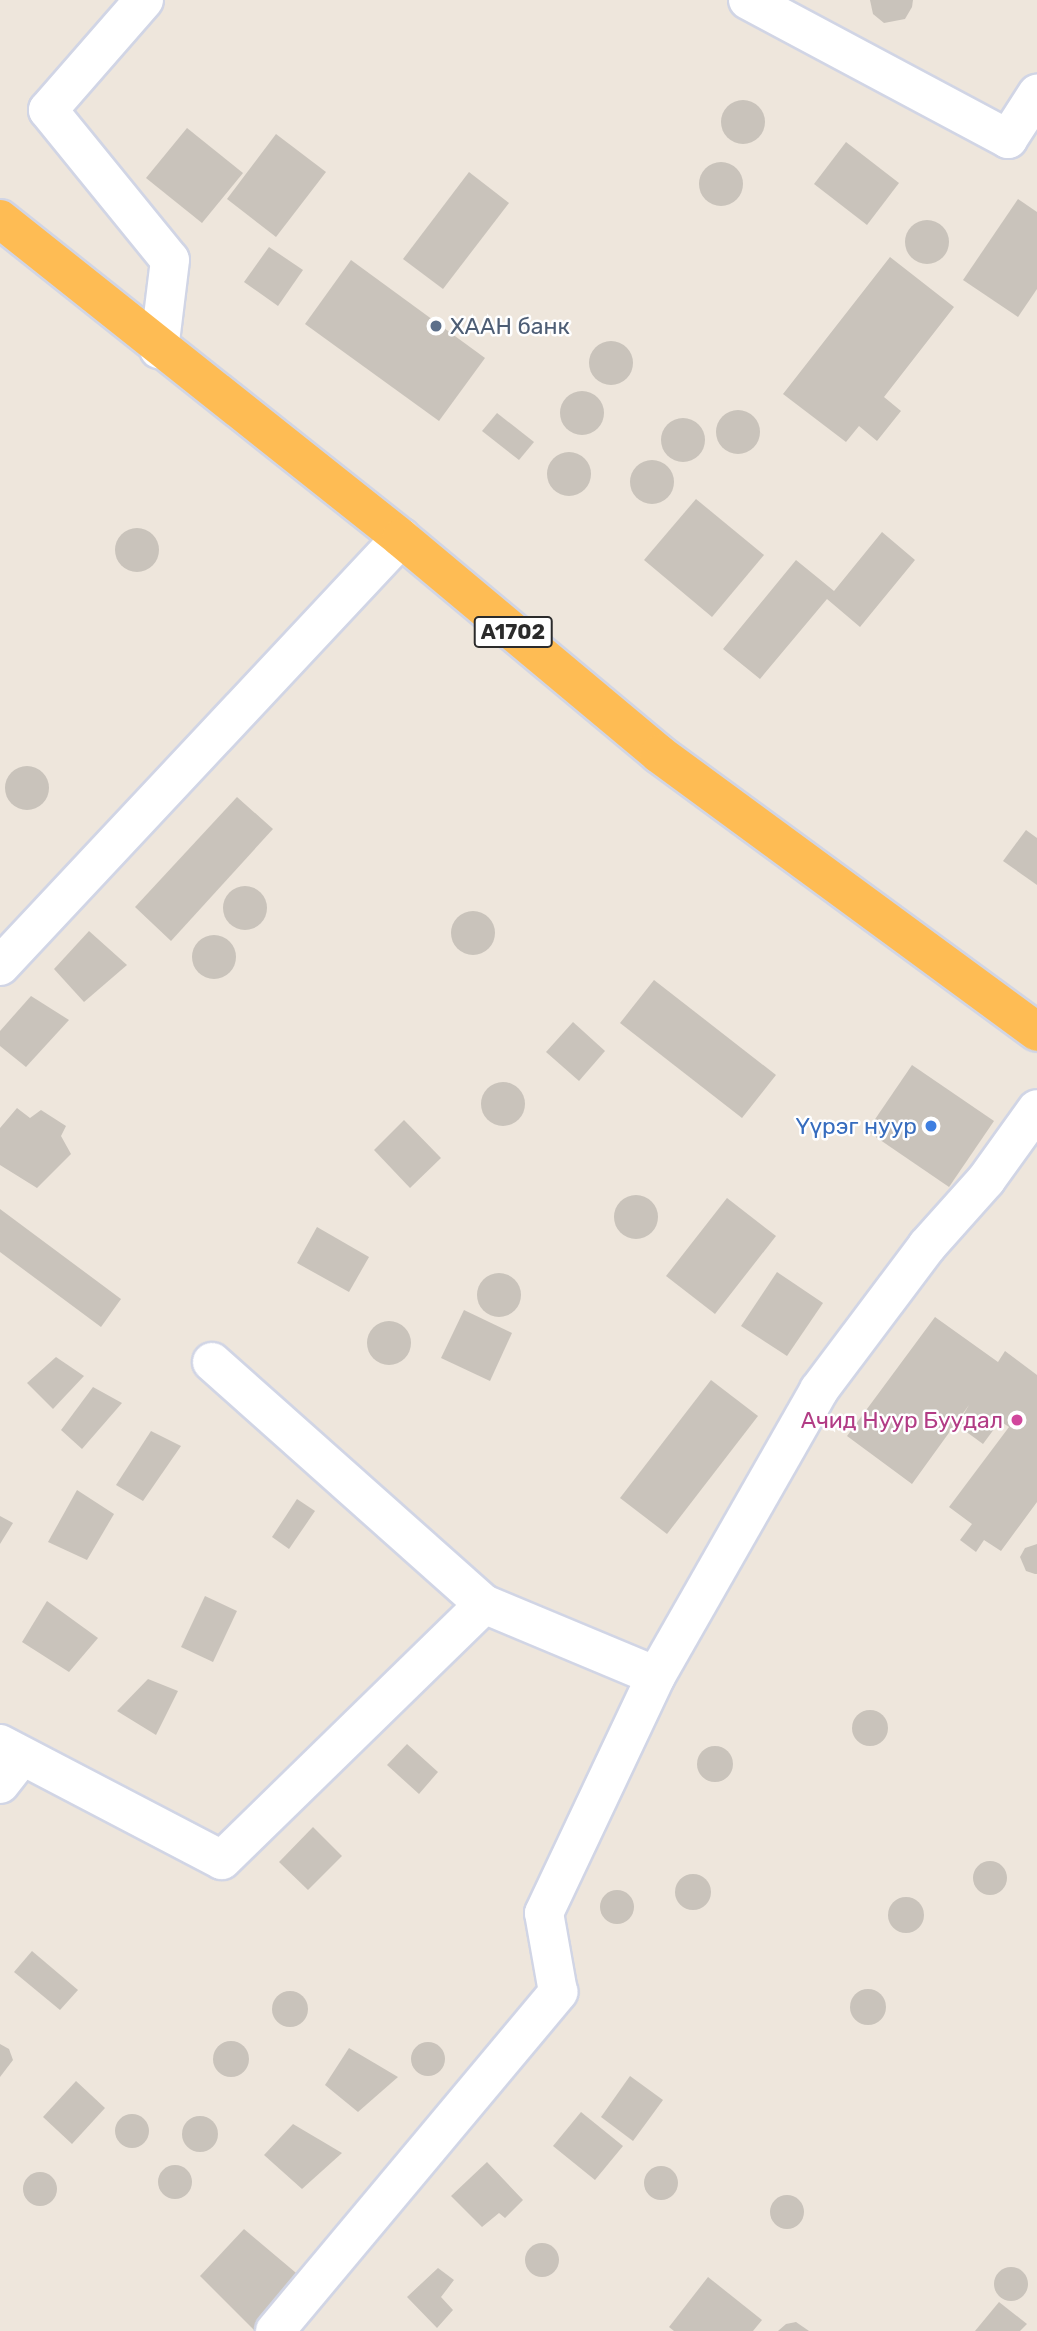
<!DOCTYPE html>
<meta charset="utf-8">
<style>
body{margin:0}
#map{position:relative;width:1037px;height:2331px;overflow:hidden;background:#eee6dc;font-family:Rubik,sans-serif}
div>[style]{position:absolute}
.building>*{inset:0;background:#c9c3bb}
.round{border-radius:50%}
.roads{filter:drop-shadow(2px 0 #d1d5e5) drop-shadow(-2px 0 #d1d5e5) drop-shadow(0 2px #d1d5e5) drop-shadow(0 -2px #d1d5e5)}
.minor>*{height:38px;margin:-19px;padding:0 19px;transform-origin:19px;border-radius:19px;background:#fff}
.trunk>*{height:38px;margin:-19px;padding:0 19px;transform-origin:19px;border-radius:19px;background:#febc54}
.dots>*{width:19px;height:19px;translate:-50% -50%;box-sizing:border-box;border:4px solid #fff;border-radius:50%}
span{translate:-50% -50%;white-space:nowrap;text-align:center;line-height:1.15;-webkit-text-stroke:5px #fff;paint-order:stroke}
.shield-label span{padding:2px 5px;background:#fff;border:2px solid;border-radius:5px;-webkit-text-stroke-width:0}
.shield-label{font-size:21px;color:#2b2b2b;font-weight:700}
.service-label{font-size:23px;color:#4e5e75}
.left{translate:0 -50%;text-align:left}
.shop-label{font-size:23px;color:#366cbe}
.right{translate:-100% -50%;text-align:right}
.hotel-label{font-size:23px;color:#b23c85}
</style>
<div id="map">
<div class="building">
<div style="clip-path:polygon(870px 0,913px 0,912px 7px,905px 19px,884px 23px,873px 14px)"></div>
<div class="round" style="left:721px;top:100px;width:44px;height:44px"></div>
<div style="clip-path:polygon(187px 128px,243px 173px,202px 223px,146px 178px)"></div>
<div style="clip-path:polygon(276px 134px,326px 172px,276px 237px,227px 199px)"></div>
<div style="clip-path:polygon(846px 142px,899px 183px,867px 225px,814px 184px)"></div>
<div class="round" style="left:699px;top:162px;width:44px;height:44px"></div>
<div style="clip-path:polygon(469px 172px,509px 203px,443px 289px,403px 259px)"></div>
<div style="clip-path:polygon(1018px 199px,1037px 212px,1037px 289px,1018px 317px,963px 280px)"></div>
<div class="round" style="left:905px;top:220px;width:44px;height:44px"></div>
<div style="clip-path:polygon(269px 247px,303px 270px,278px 306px,244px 282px)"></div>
<div style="clip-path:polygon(890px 257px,954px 307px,884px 397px,901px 411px,877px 441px,859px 426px,846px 442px,783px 394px)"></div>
<div style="clip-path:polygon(351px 260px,485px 358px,439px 421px,305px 324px)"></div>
<div class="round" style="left:589px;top:341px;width:44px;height:44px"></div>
<div class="round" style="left:560px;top:391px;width:44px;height:44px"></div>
<div class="round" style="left:716px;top:410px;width:44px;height:44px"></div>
<div style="clip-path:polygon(497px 413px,534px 442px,519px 460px,482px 431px)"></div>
<div class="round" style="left:661px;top:418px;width:44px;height:44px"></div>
<div class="round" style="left:547px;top:452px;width:44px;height:44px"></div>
<div class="round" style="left:630px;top:460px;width:44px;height:44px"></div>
<div style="clip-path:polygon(696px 499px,764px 555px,712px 617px,644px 560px)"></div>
<div class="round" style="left:115px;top:528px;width:44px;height:44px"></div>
<div style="clip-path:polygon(882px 532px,915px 560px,860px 627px,827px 599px,760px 679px,723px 649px,796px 560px,834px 591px)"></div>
<div class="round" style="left:5px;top:766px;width:44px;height:44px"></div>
<div style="clip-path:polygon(237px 797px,273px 829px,171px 941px,135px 907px)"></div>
<div style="clip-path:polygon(1026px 830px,1037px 838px,1037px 885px,1003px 861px)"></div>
<div class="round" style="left:223px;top:886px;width:44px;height:44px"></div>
<div class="round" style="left:451px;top:911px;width:44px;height:44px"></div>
<div style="clip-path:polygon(89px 931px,127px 965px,84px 1002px,54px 969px)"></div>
<div class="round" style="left:192px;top:935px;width:44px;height:44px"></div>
<div style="clip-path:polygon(654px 980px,776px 1075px,742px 1118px,620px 1023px)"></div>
<div style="clip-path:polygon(31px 996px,69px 1020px,26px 1067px,0 1046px,0 1031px)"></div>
<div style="clip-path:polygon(573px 1022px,605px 1051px,579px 1081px,546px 1052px)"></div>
<div style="clip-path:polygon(912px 1065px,994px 1121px,949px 1187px,867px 1131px)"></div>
<div class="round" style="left:481px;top:1082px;width:44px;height:44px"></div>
<div style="clip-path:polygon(17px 1108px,30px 1118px,41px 1110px,66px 1126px,61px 1136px,71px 1154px,37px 1188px,0 1165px,0 1128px)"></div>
<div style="clip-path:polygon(404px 1120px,441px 1158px,410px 1188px,374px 1150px)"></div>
<div class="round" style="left:614px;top:1195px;width:44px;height:44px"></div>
<div style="clip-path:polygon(727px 1198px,776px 1236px,715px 1314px,666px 1276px)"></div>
<div style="clip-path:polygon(0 1209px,121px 1299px,101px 1327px,0 1252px)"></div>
<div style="clip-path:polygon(317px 1227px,369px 1257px,349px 1292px,297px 1263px)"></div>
<div style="clip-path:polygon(777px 1272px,823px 1303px,787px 1356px,741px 1326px)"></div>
<div class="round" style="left:477px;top:1273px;width:44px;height:44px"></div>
<div style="clip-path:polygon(464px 1310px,512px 1333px,490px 1381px,441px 1358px)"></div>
<div style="clip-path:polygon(935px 1317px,998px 1362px,1005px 1351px,1037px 1375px,1037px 1502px,1001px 1551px,984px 1540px,976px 1552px,960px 1540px,972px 1524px,949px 1507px,1009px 1427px,1000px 1421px,983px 1444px,957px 1425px,969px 1405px,912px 1484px,847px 1436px)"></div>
<div class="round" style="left:367px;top:1321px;width:44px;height:44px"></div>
<div style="clip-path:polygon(56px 1357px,84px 1376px,53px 1409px,27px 1383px)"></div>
<div style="clip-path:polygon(711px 1380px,758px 1416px,667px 1534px,620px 1498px)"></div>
<div style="clip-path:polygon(93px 1387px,122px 1403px,82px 1449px,61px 1430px)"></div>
<div style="clip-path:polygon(151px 1431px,181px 1446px,143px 1501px,116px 1485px)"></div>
<div style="clip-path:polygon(77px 1490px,114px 1514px,87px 1560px,48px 1542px)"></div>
<div style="clip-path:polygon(297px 1499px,315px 1511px,289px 1549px,272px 1537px)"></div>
<div style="clip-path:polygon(0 1516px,13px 1523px,0 1544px)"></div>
<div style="clip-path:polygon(1037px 1544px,1037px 1574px,1035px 1574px,1026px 1571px,1020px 1557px,1025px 1548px)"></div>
<div style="clip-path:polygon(205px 1596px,237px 1611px,213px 1662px,181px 1647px)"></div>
<div style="clip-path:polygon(47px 1601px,98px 1638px,69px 1672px,22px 1642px)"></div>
<div style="clip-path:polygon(148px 1679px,178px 1691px,156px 1735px,117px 1711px)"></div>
<div class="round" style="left:852px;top:1710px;width:36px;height:36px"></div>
<div style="clip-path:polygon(407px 1744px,438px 1772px,419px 1794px,387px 1765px)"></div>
<div class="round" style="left:697px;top:1746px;width:36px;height:36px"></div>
<div style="clip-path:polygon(313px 1827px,342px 1856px,308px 1890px,279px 1862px)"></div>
<div class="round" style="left:973px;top:1861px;width:34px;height:34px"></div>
<div class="round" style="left:675px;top:1874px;width:36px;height:36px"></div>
<div class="round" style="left:600px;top:1890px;width:34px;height:34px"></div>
<div class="round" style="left:888px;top:1897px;width:36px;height:36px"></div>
<div style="clip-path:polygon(32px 1951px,78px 1990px,60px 2010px,14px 1972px)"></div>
<div class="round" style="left:850px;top:1989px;width:36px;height:36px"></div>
<div class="round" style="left:272px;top:1991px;width:36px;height:36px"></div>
<div class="round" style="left:213px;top:2041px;width:36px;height:36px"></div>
<div class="round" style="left:411px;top:2042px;width:34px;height:34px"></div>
<div style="clip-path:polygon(0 2044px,9px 2049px,13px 2060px,0 2077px)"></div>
<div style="clip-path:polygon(349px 2048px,398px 2077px,358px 2112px,325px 2085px)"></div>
<div style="clip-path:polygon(630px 2076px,663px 2100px,633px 2141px,601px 2117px)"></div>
<div style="clip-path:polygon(76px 2081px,105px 2108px,72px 2144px,43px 2117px)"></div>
<div style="clip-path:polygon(581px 2112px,623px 2146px,595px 2180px,553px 2146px)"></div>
<div class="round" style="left:115px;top:2114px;width:34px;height:34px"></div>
<div class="round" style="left:182px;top:2116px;width:36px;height:36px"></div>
<div style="clip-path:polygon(293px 2124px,342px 2153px,302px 2189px,264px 2155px)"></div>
<div style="clip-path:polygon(487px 2162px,523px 2200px,505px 2218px,499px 2213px,482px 2227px,451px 2196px)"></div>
<div class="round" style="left:158px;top:2165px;width:34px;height:34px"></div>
<div class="round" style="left:644px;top:2166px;width:34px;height:34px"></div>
<div class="round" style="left:23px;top:2172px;width:34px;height:34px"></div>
<div class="round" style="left:770px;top:2195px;width:34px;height:34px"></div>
<div style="clip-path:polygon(244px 2229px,308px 2283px,269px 2331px,255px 2331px,200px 2276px)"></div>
<div class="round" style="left:525px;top:2243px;width:34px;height:34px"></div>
<div class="round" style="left:994px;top:2267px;width:34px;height:34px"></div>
<div style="clip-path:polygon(438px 2268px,454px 2280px,441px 2297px,453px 2310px,437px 2328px,407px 2297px)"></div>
<div style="clip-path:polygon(708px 2277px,762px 2320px,753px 2331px,674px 2331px,669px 2327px)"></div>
<div style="clip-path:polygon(999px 2302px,1027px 2324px,1020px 2331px,975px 2331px)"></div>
<div style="clip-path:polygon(796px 2322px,809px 2331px,778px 2331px,786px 2324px)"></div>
</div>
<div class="roads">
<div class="minor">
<div style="left:144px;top:0;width:146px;rotate:131.1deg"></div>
<div style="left:48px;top:110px;width:193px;rotate:50.9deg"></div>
<div style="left:170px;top:260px;width:90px;rotate:97deg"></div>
<div style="left:748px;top:0;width:295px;rotate:28.1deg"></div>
<div style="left:1008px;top:139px;width:54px;rotate:-57.2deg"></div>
<div style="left:0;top:966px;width:587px;rotate:-46.87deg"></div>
<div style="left:212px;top:1362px;width:364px;rotate:41.7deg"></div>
<div style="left:484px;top:1604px;width:186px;rotate:22.7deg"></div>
<div style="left:0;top:1744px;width:250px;rotate:27.6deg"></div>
<div style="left:222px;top:1860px;width:366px;rotate:-44.3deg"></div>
<div style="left:0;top:1784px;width:34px;rotate:-52deg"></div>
<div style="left:275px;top:2331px;width:442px;rotate:-50.1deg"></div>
<div style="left:558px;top:1992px;width:80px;rotate:-100deg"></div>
<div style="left:544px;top:1913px;width:262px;rotate:-64.7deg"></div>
<div style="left:656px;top:1676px;width:329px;rotate:-60.3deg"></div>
<div style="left:819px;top:1390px;width:180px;rotate:-53.1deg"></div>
<div style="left:927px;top:1246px;width:89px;rotate:-48.2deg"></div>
<div style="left:986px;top:1180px;width:87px;rotate:-54.3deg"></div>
</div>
<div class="trunk">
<div style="left:0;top:219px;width:512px;rotate:38.5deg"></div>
<div style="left:401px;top:538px;width:336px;rotate:39.9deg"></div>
<div style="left:659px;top:754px;width:469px;rotate:36.3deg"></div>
</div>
</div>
<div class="dots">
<div style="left:436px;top:326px;background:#5c6f8a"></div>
<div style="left:931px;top:1126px;background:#3f7fe0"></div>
<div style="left:1017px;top:1420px;background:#d1479c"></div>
</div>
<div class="shield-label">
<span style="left:513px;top:632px">A1702</span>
</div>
<div class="service-label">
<span class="left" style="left:450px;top:326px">ХААН банк</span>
</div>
<div class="shop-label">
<span class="right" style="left:917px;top:1126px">Үүрэг нуур</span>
</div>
<div class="hotel-label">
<span class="right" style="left:1003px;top:1420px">Ачид Нуур Буудал</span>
</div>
</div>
